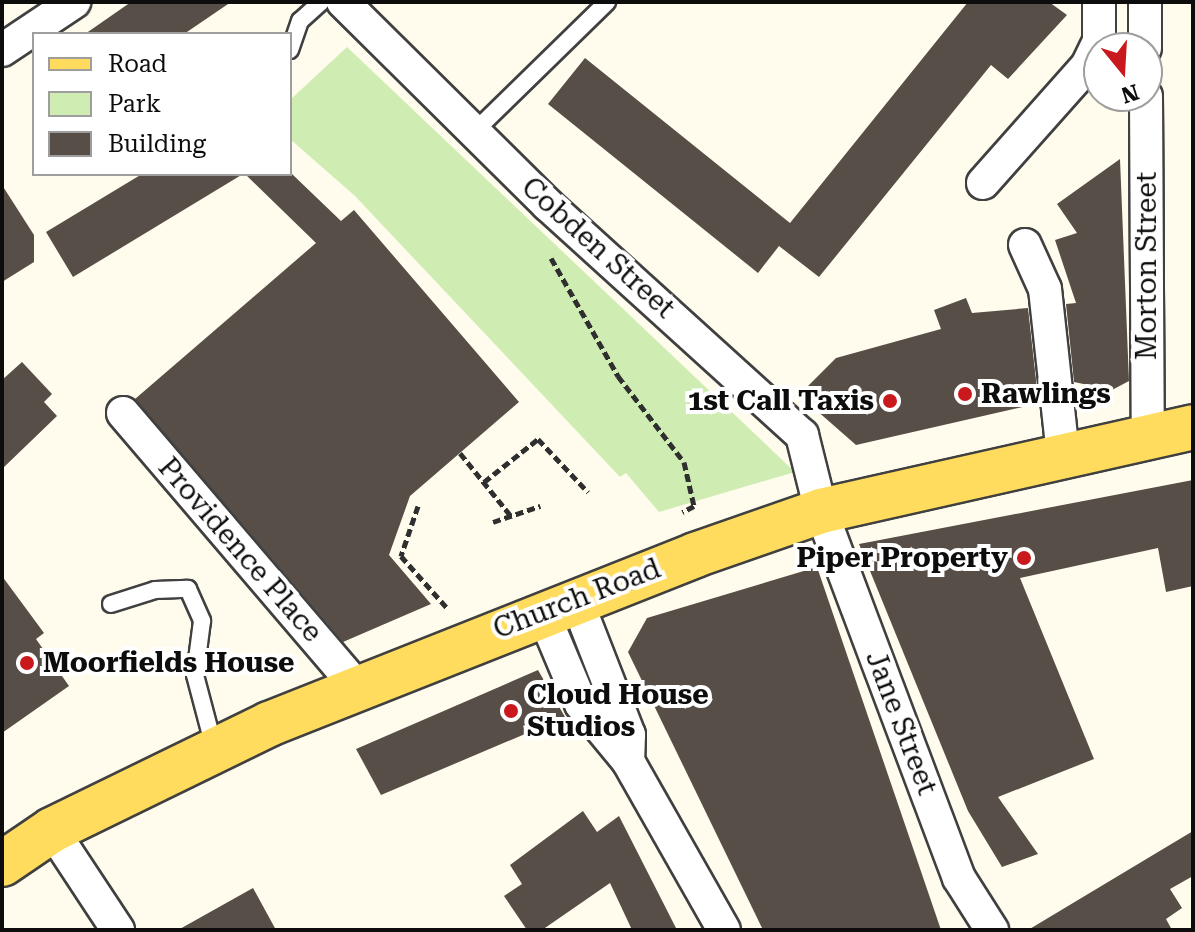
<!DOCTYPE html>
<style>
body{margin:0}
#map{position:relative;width:1195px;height:932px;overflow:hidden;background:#fffced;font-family:"Roboto Serif",serif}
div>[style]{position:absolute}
.green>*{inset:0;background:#cfedb3}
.building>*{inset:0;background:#574e48}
.path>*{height:5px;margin-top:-2.5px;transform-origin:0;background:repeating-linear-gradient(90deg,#2f2f2f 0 8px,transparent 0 12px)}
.roads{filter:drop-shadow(2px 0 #404040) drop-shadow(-2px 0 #404040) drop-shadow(0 2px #404040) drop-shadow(0 -2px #404040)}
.lane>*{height:16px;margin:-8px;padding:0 8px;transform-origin:8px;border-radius:8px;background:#fff}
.street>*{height:32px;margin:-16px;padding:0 16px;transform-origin:16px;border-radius:16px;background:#fff}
.primary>*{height:44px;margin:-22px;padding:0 22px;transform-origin:22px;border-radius:22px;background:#ffdc5d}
.dots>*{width:22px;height:22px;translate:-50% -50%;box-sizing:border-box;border:4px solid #fff;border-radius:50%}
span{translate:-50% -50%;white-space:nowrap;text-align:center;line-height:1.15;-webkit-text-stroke:8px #fff;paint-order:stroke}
.street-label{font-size:28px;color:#0d0d0d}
.poi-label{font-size:28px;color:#0d0d0d;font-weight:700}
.left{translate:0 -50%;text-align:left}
.right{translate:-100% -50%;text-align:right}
.frame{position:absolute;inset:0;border:4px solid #0d0d0d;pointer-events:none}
.legend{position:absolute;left:32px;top:32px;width:260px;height:144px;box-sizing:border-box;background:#fff;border:2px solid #9e9e9e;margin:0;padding:10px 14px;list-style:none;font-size:24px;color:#0d0d0d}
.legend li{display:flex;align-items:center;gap:16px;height:40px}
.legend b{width:40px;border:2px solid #9e9e9e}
.north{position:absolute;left:1083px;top:32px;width:80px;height:80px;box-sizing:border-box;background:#fff;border:2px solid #9e9e9e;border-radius:50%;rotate:162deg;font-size:22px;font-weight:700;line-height:32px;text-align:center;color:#0d0d0d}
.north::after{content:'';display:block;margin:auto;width:28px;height:36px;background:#c9191c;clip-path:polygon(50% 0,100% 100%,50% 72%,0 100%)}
</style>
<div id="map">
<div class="green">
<div style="clip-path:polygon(347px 47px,795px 472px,659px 512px,626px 473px,620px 477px,355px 196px,290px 139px,290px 100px)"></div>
</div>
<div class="building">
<div style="clip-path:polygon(131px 2px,231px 2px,184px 34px,85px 34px)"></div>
<div style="clip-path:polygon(968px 2px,1049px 2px,1067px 15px,1008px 79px,991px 65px,819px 277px,779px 246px,758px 273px,548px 104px,585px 58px,790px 223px)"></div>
<div style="clip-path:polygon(1120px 159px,1129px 381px,1112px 390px,1074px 382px,1066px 304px,1076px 303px,1055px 240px,1077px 233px,1057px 204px)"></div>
<div style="clip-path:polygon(142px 174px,243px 174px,73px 277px,46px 232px)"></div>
<div style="clip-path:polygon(245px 174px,292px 174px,341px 221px,354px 210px,519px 402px,410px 496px,389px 555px,431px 604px,343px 642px,135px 399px,316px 243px)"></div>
<div style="clip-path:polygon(2px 185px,34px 235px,34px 262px,2px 282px)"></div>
<div style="clip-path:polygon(966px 298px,972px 313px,1028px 308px,1037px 389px,1027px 406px,856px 445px,799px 395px,836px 358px,941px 329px,934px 310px)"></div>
<div style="clip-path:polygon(22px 362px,52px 394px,44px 402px,57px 416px,2px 469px,2px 380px)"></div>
<div style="clip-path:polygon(1193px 480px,1193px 586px,1166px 592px,1158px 548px,1020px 578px,1094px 759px,998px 797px,1038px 854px,1002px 867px,968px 811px,859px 544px)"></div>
<div style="clip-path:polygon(817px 567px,913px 848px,941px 930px,763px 930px,628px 652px,647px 618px)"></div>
<div style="clip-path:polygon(2px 576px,44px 633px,36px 639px,69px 686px,2px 733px)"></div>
<div style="clip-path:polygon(538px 670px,565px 717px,381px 795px,356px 749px)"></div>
<div style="clip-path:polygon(583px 811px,597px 832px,619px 816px,677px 930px,632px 930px,610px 883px,542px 930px,527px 930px,504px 896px,522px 884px,510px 865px)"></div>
<div style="clip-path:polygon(1193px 831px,1193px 876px,1170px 889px,1182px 908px,1166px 919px,1172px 930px,1028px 930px)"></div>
<div style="clip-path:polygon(253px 888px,276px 930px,178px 930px)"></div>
</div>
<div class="path">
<div style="left:551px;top:258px;width:136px;rotate:60.4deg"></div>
<div style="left:618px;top:376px;width:108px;rotate:52.5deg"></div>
<div style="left:684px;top:462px;width:45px;rotate:77.2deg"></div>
<div style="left:694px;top:506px;width:13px;rotate:153deg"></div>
<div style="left:460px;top:453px;width:81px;rotate:51deg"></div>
<div style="left:484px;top:482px;width:69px;rotate:-38.5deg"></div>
<div style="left:538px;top:439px;width:73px;rotate:46.7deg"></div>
<div style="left:418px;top:506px;width:53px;rotate:108.8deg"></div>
<div style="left:401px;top:556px;width:71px;rotate:48.4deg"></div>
<div style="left:493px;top:522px;width:50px;rotate:-18.8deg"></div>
</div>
<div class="roads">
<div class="lane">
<div style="left:290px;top:50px;width:31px;rotate:-71deg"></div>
<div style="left:300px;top:21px;width:28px;rotate:-42deg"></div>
<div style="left:474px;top:132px;width:186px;rotate:-44.3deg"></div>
<div style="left:111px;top:604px;width:46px;rotate:-17.7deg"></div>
<div style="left:155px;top:590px;width:33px;rotate:-2deg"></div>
<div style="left:188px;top:589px;width:35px;rotate:66deg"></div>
<div style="left:202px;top:621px;width:54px;rotate:97.4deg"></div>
<div style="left:195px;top:675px;width:74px;rotate:75.2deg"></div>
</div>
<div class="street">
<div style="left:343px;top:2px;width:289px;rotate:44.7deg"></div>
<div style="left:548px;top:205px;width:343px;rotate:42.2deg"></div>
<div style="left:802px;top:435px;width:78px;rotate:76deg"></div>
<div style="left:821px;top:511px;width:392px;rotate:69.4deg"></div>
<div style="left:959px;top:878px;width:62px;rotate:57.6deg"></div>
<div style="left:1145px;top:2px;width:46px;rotate:90deg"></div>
<div style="left:2px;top:50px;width:87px;rotate:-33.7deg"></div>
<div style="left:1146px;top:96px;width:340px;rotate:89.7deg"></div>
<div style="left:983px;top:183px;width:157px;rotate:-48.4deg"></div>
<div style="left:1087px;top:66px;width:28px;rotate:-64deg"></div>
<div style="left:1099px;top:41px;width:39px;rotate:-90deg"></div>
<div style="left:1025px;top:245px;width:48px;rotate:65.6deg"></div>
<div style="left:1045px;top:289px;width:167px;rotate:83.8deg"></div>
<div style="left:123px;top:413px;width:360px;rotate:49.5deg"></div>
<div style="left:576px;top:599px;width:146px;rotate:68.7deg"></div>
<div style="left:629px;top:735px;width:26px;rotate:92deg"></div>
<div style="left:542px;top:611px;width:101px;rotate:67.2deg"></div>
<div style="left:581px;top:704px;width:74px;rotate:50.5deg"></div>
<div style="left:628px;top:761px;width:194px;rotate:60.4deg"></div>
<div style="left:52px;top:830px;width:120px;rotate:56.6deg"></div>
</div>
<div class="primary">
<div style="left:2px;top:864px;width:60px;rotate:-34.2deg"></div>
<div style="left:52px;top:830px;width:242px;rotate:-26deg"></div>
<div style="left:269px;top:724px;width:458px;rotate:-21.6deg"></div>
<div style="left:695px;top:555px;width:133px;rotate:-19.2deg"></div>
<div style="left:821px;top:511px;width:381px;rotate:-12.7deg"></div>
</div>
</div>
<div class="dots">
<div style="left:965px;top:394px;background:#c9191c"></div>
<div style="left:890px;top:401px;background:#c9191c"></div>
<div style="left:1024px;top:558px;background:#c9191c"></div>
<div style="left:27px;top:663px;background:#c9191c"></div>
<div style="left:511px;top:711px;background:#c9191c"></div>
</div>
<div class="street-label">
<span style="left:598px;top:248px;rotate:42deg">Cobden Street</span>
<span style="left:1147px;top:266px;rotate:-90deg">Morton Street</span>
<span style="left:240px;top:550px;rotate:49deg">Providence Place</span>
<span style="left:577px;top:599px;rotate:-21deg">Church Road</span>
<span style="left:901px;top:723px;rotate:69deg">Jane Street</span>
</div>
<div class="poi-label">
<span class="left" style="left:981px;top:394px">Rawlings</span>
<span class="right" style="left:874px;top:401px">1st Call Taxis</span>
<span class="right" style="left:1008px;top:558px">Piper Property</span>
<span class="left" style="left:43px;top:663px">Moorfields House</span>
<span class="left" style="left:527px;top:711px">Cloud House<br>Studios</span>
</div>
<div class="frame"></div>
<ul class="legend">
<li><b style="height:10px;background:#ffdc5d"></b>Road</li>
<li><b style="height:22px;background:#cfedb3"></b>Park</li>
<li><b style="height:22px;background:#574e48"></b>Building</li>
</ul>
<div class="north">N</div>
</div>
